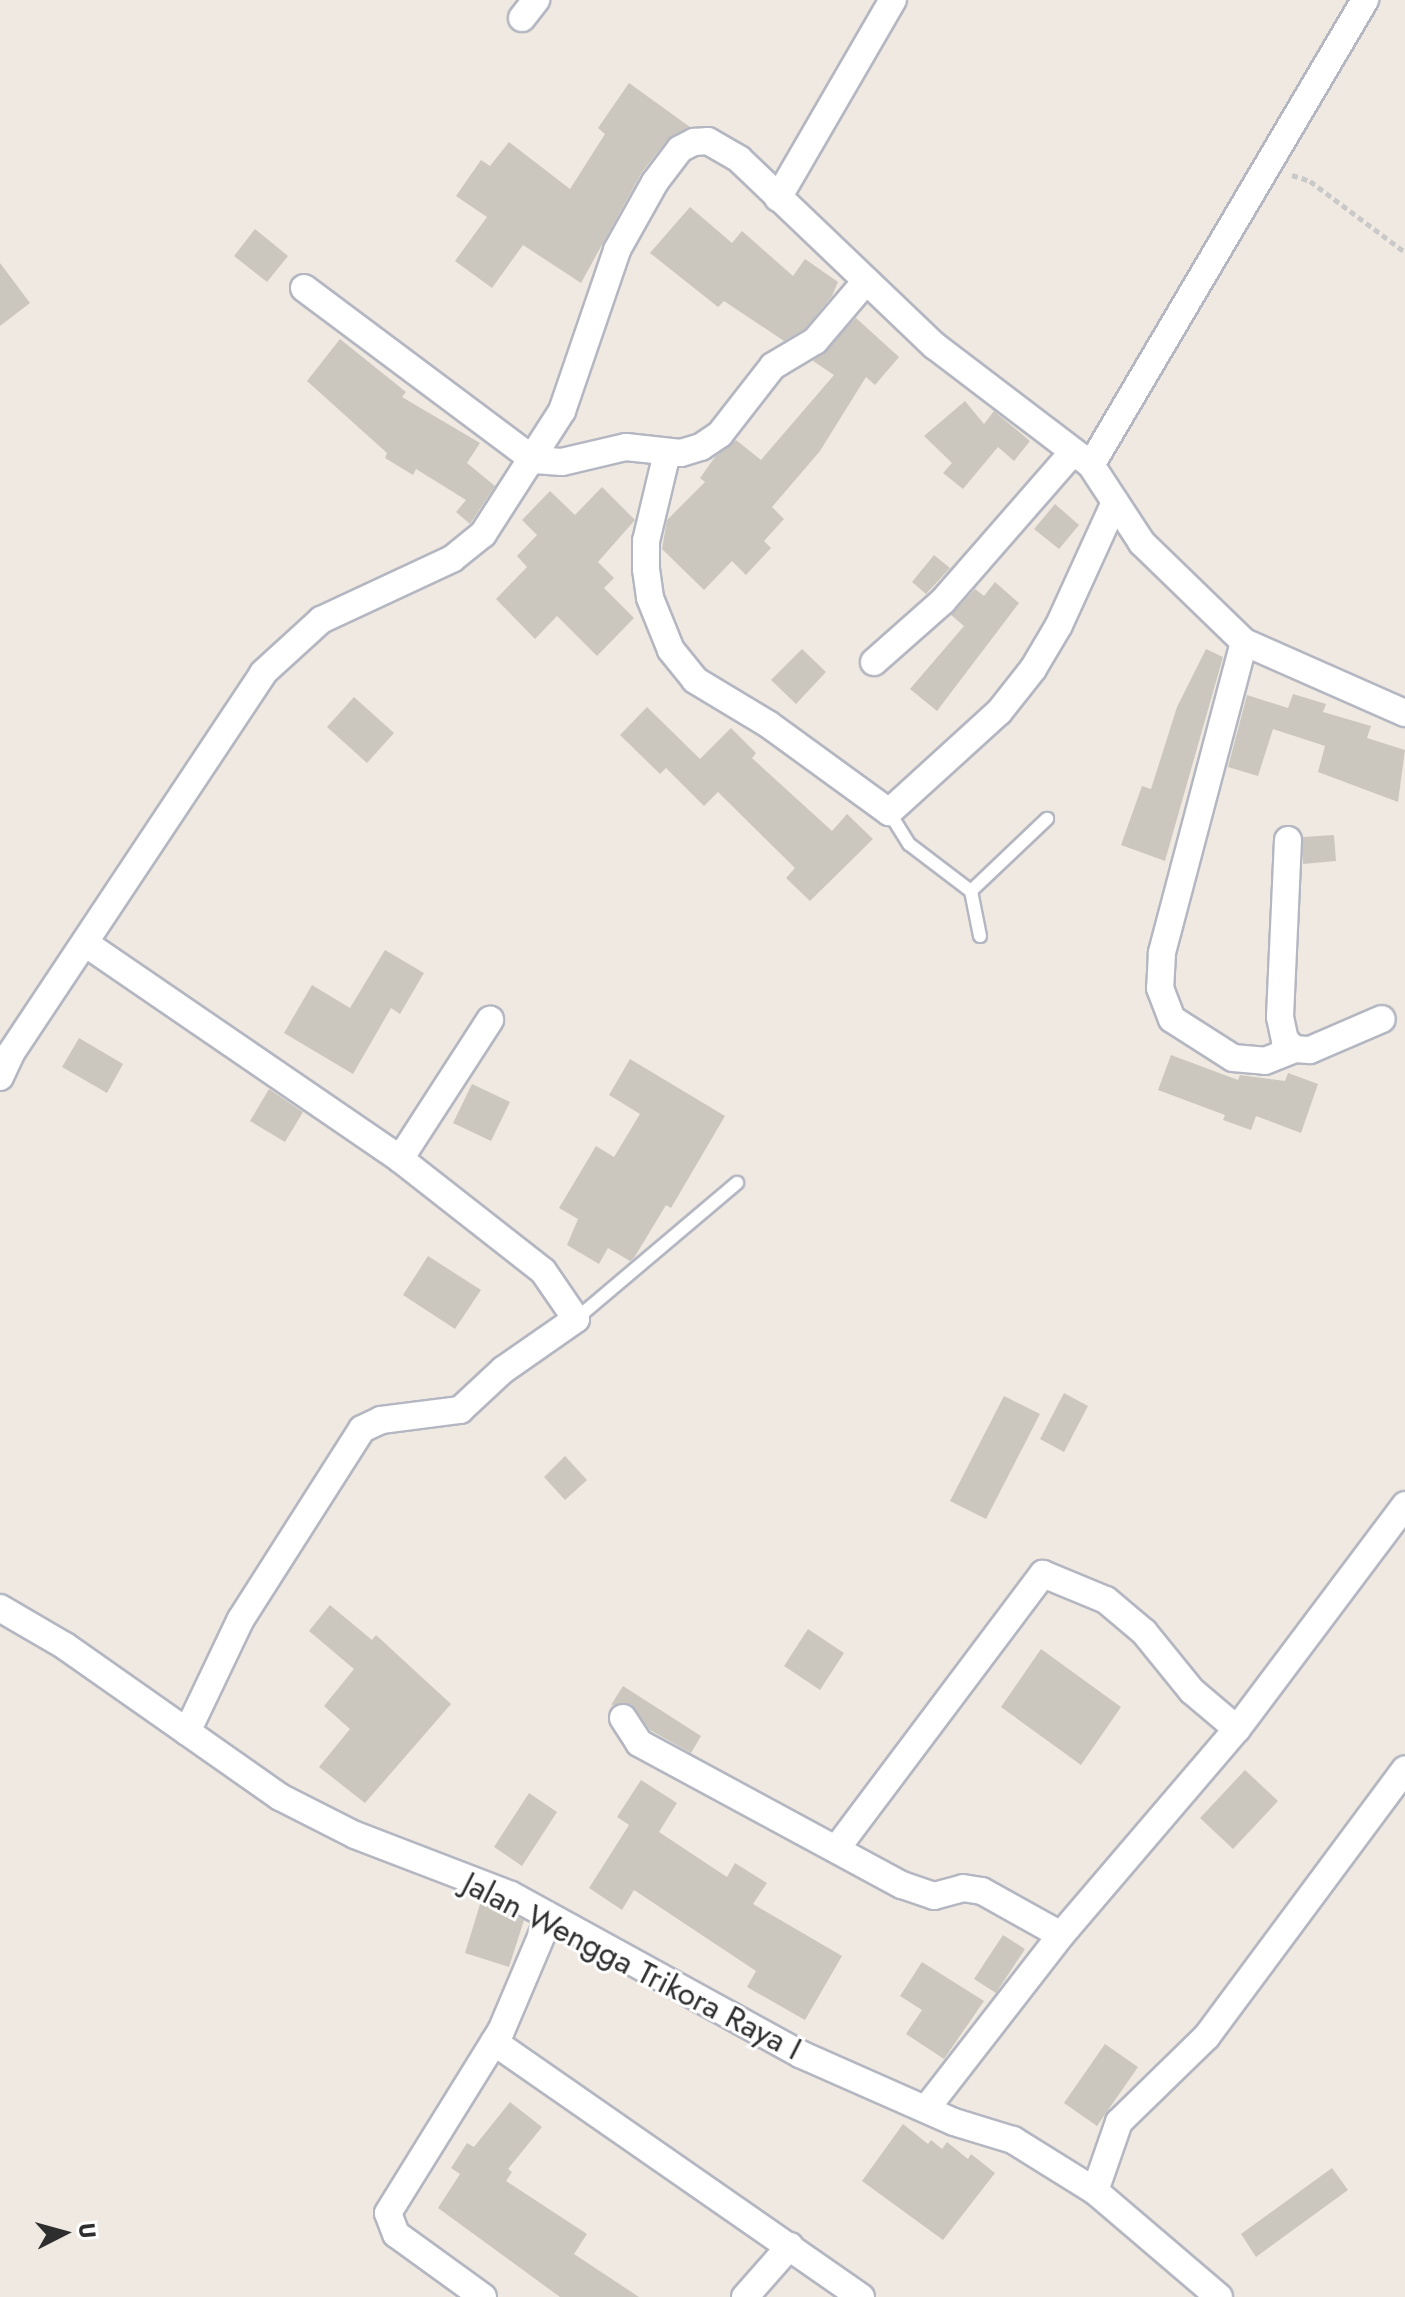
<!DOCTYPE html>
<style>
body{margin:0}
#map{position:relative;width:1405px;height:2297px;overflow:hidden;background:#efe9e1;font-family:Jost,sans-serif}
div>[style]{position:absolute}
.building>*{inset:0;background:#cbc7bf}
.path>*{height:5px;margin-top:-2.5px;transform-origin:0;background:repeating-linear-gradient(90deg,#c9c9c9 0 6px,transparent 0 10px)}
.roads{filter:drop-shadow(2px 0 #b4b7c1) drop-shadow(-2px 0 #b4b7c1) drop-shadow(0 2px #b4b7c1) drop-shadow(0 -2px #b4b7c1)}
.lane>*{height:12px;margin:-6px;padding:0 6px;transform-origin:6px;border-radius:6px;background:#fff}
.street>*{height:26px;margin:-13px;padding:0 13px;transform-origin:13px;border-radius:13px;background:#fff}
span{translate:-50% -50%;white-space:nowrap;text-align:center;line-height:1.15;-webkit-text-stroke:6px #fff;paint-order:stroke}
.street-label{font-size:32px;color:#2e2e2e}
.north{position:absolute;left:24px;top:2193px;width:80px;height:80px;-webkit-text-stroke:6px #fff;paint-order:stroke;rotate:84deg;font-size:22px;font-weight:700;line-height:32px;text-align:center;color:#2e2e2e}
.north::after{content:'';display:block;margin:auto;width:28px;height:36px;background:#2e2e2e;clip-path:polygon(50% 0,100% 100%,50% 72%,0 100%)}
</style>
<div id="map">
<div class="building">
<div style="clip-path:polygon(629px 83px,690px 127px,668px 139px,642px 172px,581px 283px,523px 245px,492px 288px,455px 261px,487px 217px,456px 196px,481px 160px,490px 166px,509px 142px,570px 189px,605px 134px,598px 128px)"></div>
<div style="clip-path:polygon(690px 207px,732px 243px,742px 231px,793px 276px,805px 259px,838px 282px,832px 296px,805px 329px,784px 341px,724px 301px,718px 307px,650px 253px)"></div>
<div style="clip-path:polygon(255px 229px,288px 256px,267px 282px,234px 256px)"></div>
<div style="clip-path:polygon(0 263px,30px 303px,0 326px)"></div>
<div style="clip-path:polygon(856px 318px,899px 357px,875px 385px,866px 377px,820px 451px,772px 507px,784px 519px,764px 541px,771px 548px,746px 575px,732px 561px,704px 590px,662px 549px,667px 520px,705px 482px,700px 478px,715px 457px,736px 440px,761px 460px,834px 375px,813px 361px)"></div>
<div style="clip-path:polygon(340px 339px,406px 392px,402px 397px,480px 443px,467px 463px,495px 486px,470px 524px,456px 512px,466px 500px,416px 469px,413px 475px,385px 458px,387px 453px,307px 381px)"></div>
<div style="clip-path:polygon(965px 401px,984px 424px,994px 411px,1030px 441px,1014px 461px,998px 447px,963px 489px,943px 473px,952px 463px,924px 436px)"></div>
<div style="clip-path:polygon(602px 487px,635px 520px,598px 562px,614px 578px,604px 588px,634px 618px,597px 656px,557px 616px,535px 639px,496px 599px,527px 567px,517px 556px,537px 535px,522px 520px,550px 491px,575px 515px)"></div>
<div style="clip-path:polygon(1055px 504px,1079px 525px,1059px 549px,1034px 529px)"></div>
<div style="clip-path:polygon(934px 555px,950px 568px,926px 594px,912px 582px)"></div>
<div style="clip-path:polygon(995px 582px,1019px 603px,937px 711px,910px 689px,964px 626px,951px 615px,975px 589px,984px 596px)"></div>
<div style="clip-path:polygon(802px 649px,826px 672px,796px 704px,771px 680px)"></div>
<div style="clip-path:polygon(1206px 649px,1223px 657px,1165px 861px,1121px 845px,1142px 786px,1151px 789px,1177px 707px)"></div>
<div style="clip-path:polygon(1293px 694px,1326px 704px,1323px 712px,1371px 726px,1367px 738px,1405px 750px,1398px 802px,1318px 772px,1325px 746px,1273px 729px,1258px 776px,1228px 767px,1247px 695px,1288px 708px)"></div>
<div style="clip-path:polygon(354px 697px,394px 733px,367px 763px,327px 727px)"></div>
<div style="clip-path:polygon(647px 707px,700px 759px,731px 728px,756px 753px,752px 758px,832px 831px,847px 814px,873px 839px,810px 901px,786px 878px,795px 868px,718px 792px,704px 806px,666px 768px,660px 774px,620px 735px)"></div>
<div style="clip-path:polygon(1334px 835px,1336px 861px,1303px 864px,1303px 837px)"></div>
<div style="clip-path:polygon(385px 950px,424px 973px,400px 1014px,391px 1008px,353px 1074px,284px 1033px,312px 985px,350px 1008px)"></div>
<div style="clip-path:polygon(79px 1038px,123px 1064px,107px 1093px,62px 1067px)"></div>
<div style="clip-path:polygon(1171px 1055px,1238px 1080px,1240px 1075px,1285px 1081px,1288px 1073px,1318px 1084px,1301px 1133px,1256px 1116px,1251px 1130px,1223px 1120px,1225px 1115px,1158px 1090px)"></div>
<div style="clip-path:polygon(630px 1059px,725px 1116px,671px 1208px,666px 1205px,634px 1258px,630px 1261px,608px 1248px,599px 1264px,567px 1245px,578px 1219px,559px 1208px,596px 1146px,614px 1157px,640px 1114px,609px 1095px)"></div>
<div style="clip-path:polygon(472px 1084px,510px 1102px,491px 1141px,453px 1123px)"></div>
<div style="clip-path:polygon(269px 1089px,303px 1112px,285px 1142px,250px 1121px)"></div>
<div style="clip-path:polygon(428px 1256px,481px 1290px,455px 1329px,403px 1295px)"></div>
<div style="clip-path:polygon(1064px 1393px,1088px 1406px,1064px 1452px,1040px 1439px)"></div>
<div style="clip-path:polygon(1004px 1396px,1040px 1414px,986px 1519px,950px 1501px)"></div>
<div style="clip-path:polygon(565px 1456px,587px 1480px,565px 1500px,544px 1477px)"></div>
<div style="clip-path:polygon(330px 1605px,372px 1640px,376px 1635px,451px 1704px,365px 1803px,319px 1767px,350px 1729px,324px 1706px,354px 1669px,309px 1631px)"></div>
<div style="clip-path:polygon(808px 1629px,844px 1653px,820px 1690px,784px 1666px)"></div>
<div style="clip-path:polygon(1041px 1649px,1121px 1707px,1081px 1765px,1001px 1707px)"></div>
<div style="clip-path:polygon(623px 1686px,701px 1736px,691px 1753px,650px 1730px,631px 1704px,611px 1705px)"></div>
<div style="clip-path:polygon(1245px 1770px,1278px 1801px,1233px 1849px,1200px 1818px)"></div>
<div style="clip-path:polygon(641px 1780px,677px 1803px,659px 1832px,727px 1877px,735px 1863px,767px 1883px,753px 1904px,842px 1956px,805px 2020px,747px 1987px,756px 1971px,634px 1890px,622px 1910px,589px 1888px,629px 1825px,617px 1817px)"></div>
<div style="clip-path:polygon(529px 1793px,557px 1812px,522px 1866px,494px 1847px)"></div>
<div style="clip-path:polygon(481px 1901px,524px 1920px,509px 1967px,465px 1953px)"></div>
<div style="clip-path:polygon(1003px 1935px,1025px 1949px,996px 1993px,974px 1979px)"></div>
<div style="clip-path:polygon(922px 1962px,984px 2001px,944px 2059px,906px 2034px,922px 2010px,900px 1996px)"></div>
<div style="clip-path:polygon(1105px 2044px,1138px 2067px,1097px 2126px,1064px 2103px)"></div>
<div style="clip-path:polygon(510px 2102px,542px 2127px,508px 2169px,512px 2172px,506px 2181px,587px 2234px,574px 2254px,639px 2297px,560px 2297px,438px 2208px,460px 2174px,451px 2168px,467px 2143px,474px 2147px)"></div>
<div style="clip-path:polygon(903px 2124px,928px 2144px,931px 2140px,942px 2149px,947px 2142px,968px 2159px,971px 2154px,995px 2173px,943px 2240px,862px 2181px)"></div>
<div style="clip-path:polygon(1332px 2168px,1348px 2190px,1256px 2257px,1241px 2234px)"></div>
</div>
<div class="path">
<div style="left:1292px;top:175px;width:19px;rotate:18deg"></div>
<div style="left:1310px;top:181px;width:119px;rotate:36.8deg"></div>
</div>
<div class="roads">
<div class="lane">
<div style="left:889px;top:812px;width:38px;rotate:58deg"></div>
<div style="left:909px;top:844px;width:78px;rotate:37.2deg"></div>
<div style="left:971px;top:891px;width:46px;rotate:78.7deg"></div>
<div style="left:971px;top:891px;width:105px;rotate:-43.5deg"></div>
<div style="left:576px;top:1319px;width:211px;rotate:-40.2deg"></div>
</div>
<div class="street">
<div style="left:522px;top:18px;width:23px;rotate:-52deg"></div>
<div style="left:778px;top:198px;width:229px;rotate:-59.9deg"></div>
<div style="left:304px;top:288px;width:287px;rotate:36.8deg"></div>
<div style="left:534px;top:460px;width:28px;rotate:4deg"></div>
<div style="left:562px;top:462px;width:66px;rotate:-13.2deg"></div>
<div style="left:626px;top:447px;width:55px;rotate:6.2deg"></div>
<div style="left:681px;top:453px;width:21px;rotate:-17deg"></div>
<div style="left:701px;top:447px;width:23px;rotate:-34deg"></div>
<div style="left:720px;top:434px;width:86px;rotate:-52.1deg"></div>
<div style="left:773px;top:366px;width:49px;rotate:-30.8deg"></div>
<div style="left:815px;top:341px;width:79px;rotate:-49.6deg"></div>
<div style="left:667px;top:453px;width:90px;rotate:103.4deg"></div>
<div style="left:646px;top:541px;width:28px;rotate:90deg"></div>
<div style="left:646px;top:569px;width:29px;rotate:82deg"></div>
<div style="left:650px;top:598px;width:56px;rotate:68deg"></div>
<div style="left:671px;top:650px;width:38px;rotate:51deg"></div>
<div style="left:695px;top:680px;width:85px;rotate:31.1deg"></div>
<div style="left:768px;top:724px;width:150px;rotate:36deg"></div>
<div style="left:889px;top:812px;width:149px;rotate:-42.3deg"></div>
<div style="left:999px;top:712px;width:55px;rotate:-51.7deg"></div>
<div style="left:1033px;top:669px;width:51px;rotate:-59.4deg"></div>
<div style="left:1059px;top:625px;width:135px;rotate:-65.5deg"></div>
<div style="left:1091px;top:465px;width:540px;rotate:-59.49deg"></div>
<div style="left:1244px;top:642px;width:322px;rotate:104.8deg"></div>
<div style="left:1162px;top:953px;width:35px;rotate:93deg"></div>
<div style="left:1160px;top:988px;width:33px;rotate:69deg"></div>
<div style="left:1172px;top:1019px;width:72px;rotate:32.6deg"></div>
<div style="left:1233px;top:1058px;width:32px;rotate:5deg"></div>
<div style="left:1265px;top:1061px;width:31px;rotate:-22deg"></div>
<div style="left:874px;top:662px;width:92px;rotate:-41.5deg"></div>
<div style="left:943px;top:601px;width:198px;rotate:-48.9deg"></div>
<div style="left:1288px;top:840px;width:177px;rotate:92.6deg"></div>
<div style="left:1280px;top:1017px;width:24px;rotate:78deg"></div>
<div style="left:1285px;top:1040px;width:13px;rotate:45deg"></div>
<div style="left:1294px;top:1049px;width:16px;rotate:4deg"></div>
<div style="left:1310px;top:1050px;width:78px;rotate:-23.3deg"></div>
<div style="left:85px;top:943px;width:382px;rotate:34.4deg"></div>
<div style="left:0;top:1077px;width:26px;rotate:-65deg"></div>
<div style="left:11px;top:1053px;width:456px;rotate:-56.4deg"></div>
<div style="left:263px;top:673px;width:79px;rotate:-42.4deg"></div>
<div style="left:321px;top:620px;width:145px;rotate:-25deg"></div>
<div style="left:452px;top:559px;width:40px;rotate:-39deg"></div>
<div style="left:483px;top:534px;width:146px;rotate:-57.3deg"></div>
<div style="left:562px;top:411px;width:170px;rotate:-71.1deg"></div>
<div style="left:617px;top:250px;width:78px;rotate:-60.8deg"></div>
<div style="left:655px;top:182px;width:41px;rotate:-52.9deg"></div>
<div style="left:680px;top:149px;width:16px;rotate:-27deg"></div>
<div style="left:694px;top:142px;width:14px;rotate:-4deg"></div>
<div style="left:708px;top:141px;width:36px;rotate:30deg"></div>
<div style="left:739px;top:159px;width:271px;rotate:43.7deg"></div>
<div style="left:935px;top:346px;width:196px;rotate:37.3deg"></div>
<div style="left:1091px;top:465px;width:93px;rotate:56.8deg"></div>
<div style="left:1142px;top:543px;width:142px;rotate:44.1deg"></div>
<div style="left:1244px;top:642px;width:176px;rotate:23.8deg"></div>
<div style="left:0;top:1608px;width:75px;rotate:30.3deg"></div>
<div style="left:65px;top:1646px;width:263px;rotate:35.1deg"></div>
<div style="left:280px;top:1797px;width:84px;rotate:26.9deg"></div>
<div style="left:355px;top:1835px;width:167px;rotate:21deg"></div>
<div style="left:511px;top:1895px;width:330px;rotate:28.8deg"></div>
<div style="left:800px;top:2054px;width:168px;rotate:23.8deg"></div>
<div style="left:954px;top:2122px;width:62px;rotate:17deg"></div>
<div style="left:1013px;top:2140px;width:97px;rotate:31.9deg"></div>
<div style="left:1095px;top:2191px;width:163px;rotate:40.5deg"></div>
<div style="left:623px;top:1718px;width:30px;rotate:57deg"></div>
<div style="left:639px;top:1743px;width:299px;rotate:28.4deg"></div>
<div style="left:902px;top:1885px;width:34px;rotate:19deg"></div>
<div style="left:934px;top:1896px;width:30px;rotate:-15deg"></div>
<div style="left:963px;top:1888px;width:19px;rotate:9deg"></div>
<div style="left:982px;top:1891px;width:90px;rotate:29.1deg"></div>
<div style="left:187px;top:1732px;width:125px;rotate:-64.5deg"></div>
<div style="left:241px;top:1619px;width:225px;rotate:-57.5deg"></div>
<div style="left:362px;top:1429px;width:21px;rotate:-25deg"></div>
<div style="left:381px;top:1420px;width:80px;rotate:-7.2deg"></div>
<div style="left:460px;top:1410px;width:59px;rotate:-42.9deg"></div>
<div style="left:503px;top:1370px;width:89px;rotate:-34.9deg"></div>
<div style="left:576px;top:1319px;width:58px;rotate:-124.5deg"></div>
<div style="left:543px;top:1271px;width:182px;rotate:-141.9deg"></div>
<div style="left:400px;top:1159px;width:166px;rotate:-57.1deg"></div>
<div style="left:837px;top:1848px;width:343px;rotate:-53.1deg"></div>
<div style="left:1043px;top:1574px;width:68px;rotate:22.4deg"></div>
<div style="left:1106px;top:1600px;width:50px;rotate:40.1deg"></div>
<div style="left:1144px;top:1632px;width:76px;rotate:50.9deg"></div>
<div style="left:1192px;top:1691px;width:59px;rotate:40.2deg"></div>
<div style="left:494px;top:2042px;width:447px;rotate:34.8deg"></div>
<div style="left:926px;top:2109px;width:220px;rotate:-52.2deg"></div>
<div style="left:1061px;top:1935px;width:271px;rotate:-49.5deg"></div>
<div style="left:1237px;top:1729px;width:280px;rotate:-53.1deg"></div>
<div style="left:1095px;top:2191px;width:73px;rotate:-70.8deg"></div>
<div style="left:1119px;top:2122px;width:123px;rotate:-44.3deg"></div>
<div style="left:1207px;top:2036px;width:332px;rotate:-53.4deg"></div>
<div style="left:483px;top:2297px;width:107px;rotate:-144.1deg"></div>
<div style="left:396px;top:2234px;width:22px;rotate:-111deg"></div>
<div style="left:388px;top:2213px;width:214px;rotate:-58.2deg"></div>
<div style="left:501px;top:2031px;width:123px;rotate:-67deg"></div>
<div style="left:745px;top:2297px;width:68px;rotate:-48.6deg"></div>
</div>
</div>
<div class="street-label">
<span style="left:632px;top:1966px;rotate:27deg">Jalan Wengga Trikora Raya I</span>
</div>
<div class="north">U</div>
</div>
